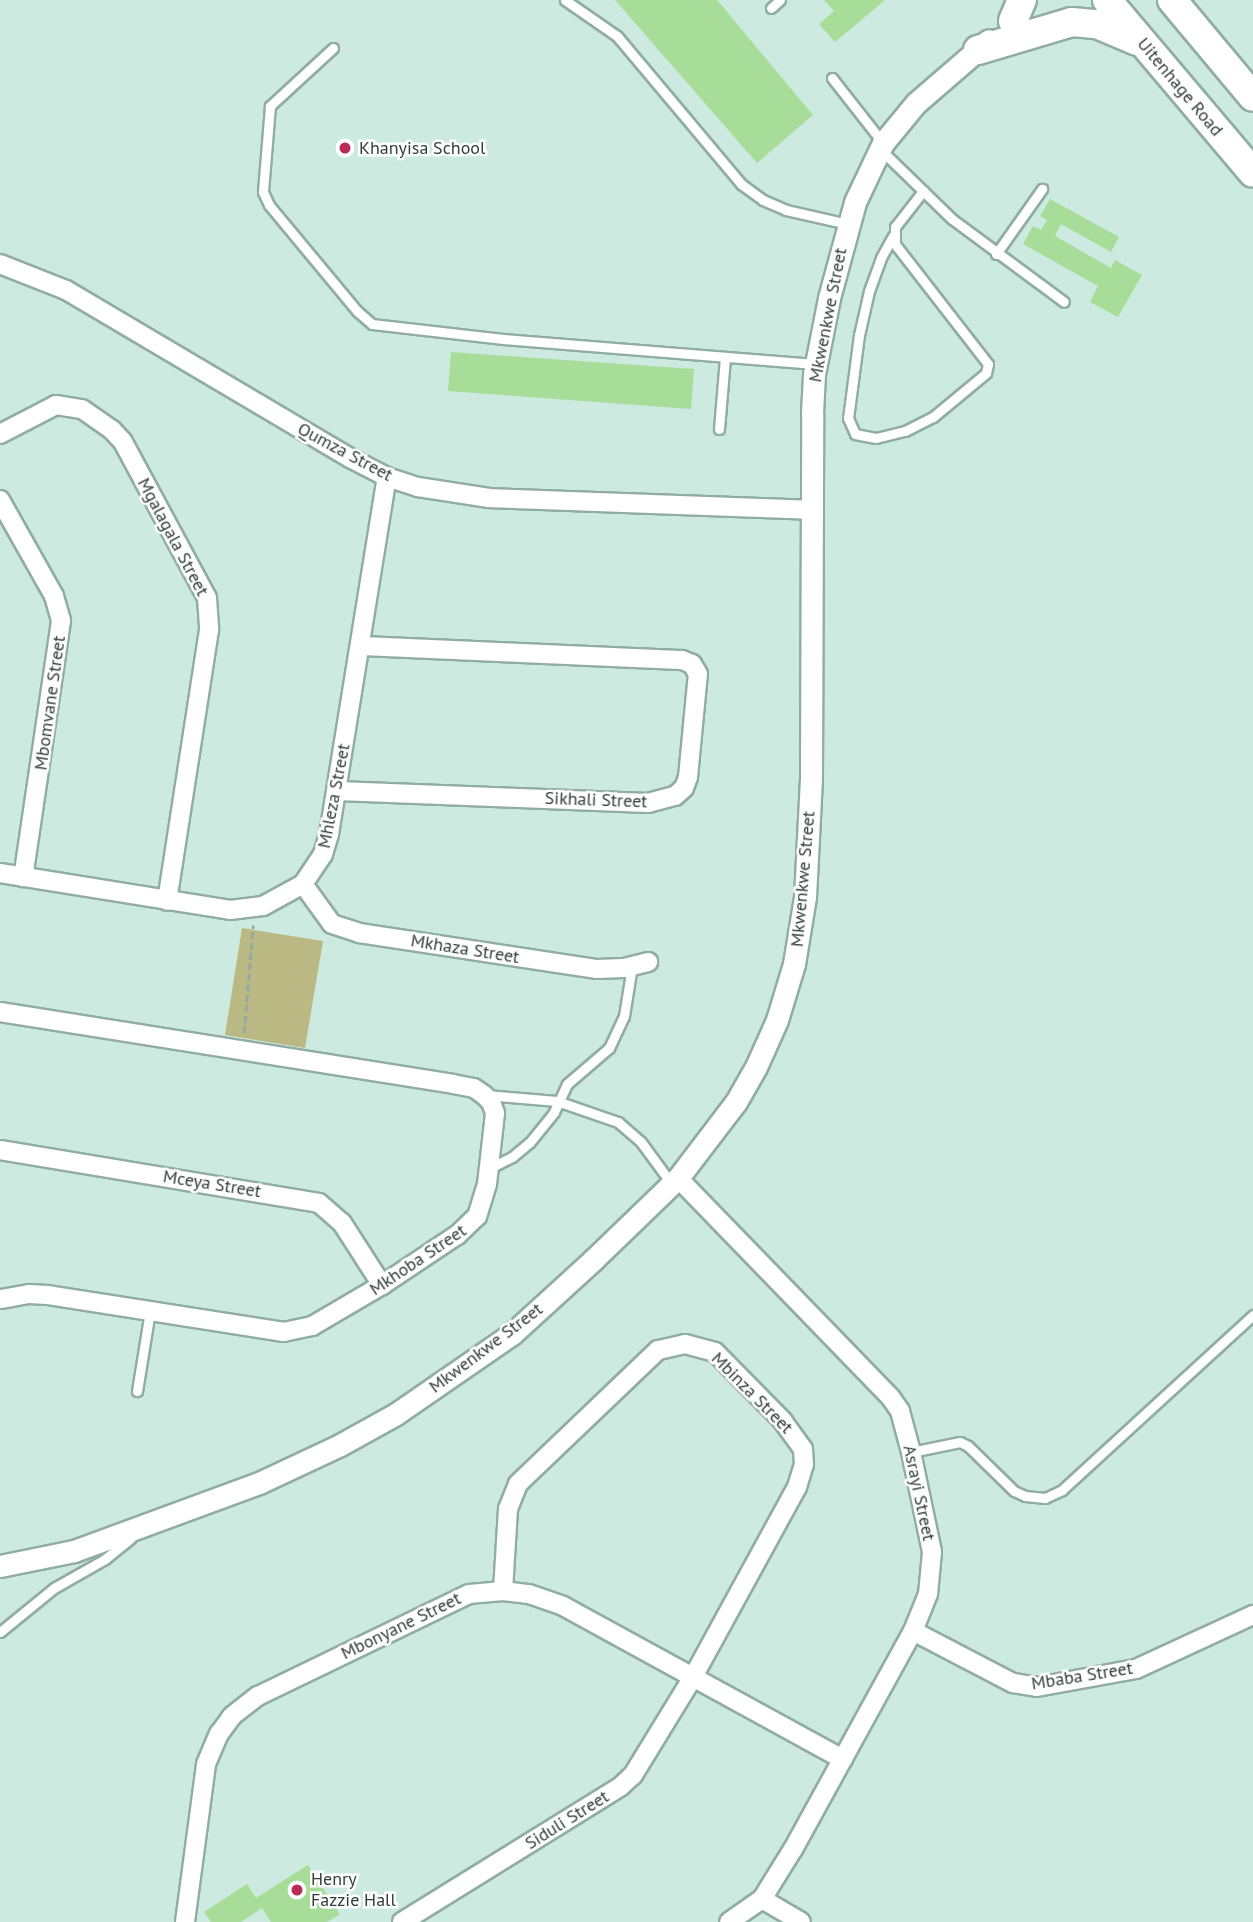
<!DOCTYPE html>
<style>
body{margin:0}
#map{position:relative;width:1253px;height:1922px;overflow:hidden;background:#cceadf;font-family:"PT Sans",sans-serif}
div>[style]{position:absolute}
.green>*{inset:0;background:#bbb983}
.building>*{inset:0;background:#a7dd98}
.path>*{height:2.5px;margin-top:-1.25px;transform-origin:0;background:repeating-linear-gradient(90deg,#93aaa2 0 7px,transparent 0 10.5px)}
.roads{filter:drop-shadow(2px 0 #91ada3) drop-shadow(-2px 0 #91ada3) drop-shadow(0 2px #91ada3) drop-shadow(0 -2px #91ada3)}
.service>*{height:9px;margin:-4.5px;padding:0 4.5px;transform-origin:4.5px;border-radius:4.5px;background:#fff}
.minor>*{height:18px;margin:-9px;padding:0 9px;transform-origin:9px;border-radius:9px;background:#fff}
.tertiary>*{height:21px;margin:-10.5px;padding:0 10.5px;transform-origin:10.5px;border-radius:10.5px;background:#fff}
.primary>*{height:28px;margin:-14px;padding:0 14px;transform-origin:14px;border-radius:14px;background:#fff}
.dots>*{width:19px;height:19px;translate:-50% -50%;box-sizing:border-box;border:4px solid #fff;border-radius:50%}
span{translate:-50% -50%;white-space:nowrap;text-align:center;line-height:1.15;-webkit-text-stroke:5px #fff;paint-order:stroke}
.street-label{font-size:18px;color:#323e3a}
.poi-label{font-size:18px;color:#323e3a}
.left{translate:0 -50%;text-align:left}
</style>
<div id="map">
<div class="green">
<div style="clip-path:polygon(242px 928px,323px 941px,305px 1048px,225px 1035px)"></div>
</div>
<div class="building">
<div style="clip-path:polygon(615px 0,717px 0,813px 115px,757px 163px)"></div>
<div style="clip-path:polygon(824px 0,885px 0,835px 42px,819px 24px,834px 11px)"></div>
<div style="clip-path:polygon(1050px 199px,1119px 237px,1111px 252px,1061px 224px,1055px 236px,1111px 268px,1115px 260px,1142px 275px,1118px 317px,1090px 302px,1098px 286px,1023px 244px,1033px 226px,1041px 230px,1047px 220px,1040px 216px)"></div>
<div style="clip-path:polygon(451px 352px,694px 369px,691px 409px,448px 391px)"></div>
<div style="clip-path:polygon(308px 1865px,340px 1914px,327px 1922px,271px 1922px,262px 1908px,241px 1922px,211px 1922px,204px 1912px,247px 1884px,256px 1898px)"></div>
</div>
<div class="path">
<div style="left:244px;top:1033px;width:108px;rotate:-85.2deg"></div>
</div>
<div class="roads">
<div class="service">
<div style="left:565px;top:0;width:63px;rotate:34.7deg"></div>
<div style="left:617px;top:36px;width:193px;rotate:50deg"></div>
<div style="left:741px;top:184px;width:27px;rotate:36deg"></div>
<div style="left:763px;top:200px;width:25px;rotate:23deg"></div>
<div style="left:786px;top:210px;width:64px;rotate:12.7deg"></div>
<div style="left:771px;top:8px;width:12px;rotate:-42deg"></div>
<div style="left:333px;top:48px;width:86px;rotate:137.4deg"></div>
<div style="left:270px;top:106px;width:86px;rotate:94.7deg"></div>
<div style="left:263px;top:192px;width:14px;rotate:65deg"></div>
<div style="left:269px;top:205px;width:138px;rotate:50.3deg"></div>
<div style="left:357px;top:311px;width:20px;rotate:41deg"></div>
<div style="left:372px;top:324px;width:132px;rotate:6.5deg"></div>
<div style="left:503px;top:339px;width:313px;rotate:4.6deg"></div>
<div style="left:832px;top:78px;width:83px;rotate:51.9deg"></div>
<div style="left:881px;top:150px;width:99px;rotate:44.2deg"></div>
<div style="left:952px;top:219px;width:139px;rotate:36.5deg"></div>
<div style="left:893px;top:236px;width:25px;rotate:119deg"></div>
<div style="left:881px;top:258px;width:35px;rotate:110deg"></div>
<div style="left:869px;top:291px;width:45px;rotate:102.8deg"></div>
<div style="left:859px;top:335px;width:84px;rotate:97.5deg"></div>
<div style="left:848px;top:418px;width:17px;rotate:66deg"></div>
<div style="left:855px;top:434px;width:21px;rotate:11deg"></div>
<div style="left:876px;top:438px;width:30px;rotate:-14deg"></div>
<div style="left:905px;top:431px;width:31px;rotate:-27deg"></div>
<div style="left:933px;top:417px;width:69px;rotate:-39.7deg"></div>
<div style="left:986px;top:373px;width:9px;rotate:-77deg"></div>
<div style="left:988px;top:364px;width:152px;rotate:-127.8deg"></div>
<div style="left:895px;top:244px;width:17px;rotate:-90deg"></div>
<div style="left:895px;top:227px;width:46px;rotate:-52.1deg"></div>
<div style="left:996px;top:254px;width:80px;rotate:-54.7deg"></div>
<div style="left:719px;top:429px;width:72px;rotate:-85.2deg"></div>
<div style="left:486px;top:1095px;width:71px;rotate:4.8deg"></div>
<div style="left:557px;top:1101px;width:65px;rotate:19deg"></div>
<div style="left:618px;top:1122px;width:30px;rotate:41deg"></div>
<div style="left:641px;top:1142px;width:51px;rotate:53.8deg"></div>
<div style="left:490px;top:1168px;width:25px;rotate:-27deg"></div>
<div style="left:512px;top:1157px;width:23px;rotate:-40deg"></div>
<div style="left:530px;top:1142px;width:38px;rotate:-51deg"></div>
<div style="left:554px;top:1112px;width:31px;rotate:-65deg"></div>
<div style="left:567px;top:1084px;width:55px;rotate:-40.6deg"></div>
<div style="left:609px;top:1048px;width:35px;rotate:-65deg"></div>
<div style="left:624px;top:1016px;width:51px;rotate:-80.9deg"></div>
<div style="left:137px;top:1391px;width:81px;rotate:-80.8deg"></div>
<div style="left:911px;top:1452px;width:50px;rotate:-11.5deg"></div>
<div style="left:960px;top:1442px;width:9px;rotate:27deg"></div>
<div style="left:968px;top:1446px;width:64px;rotate:44.4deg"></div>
<div style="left:1014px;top:1491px;width:12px;rotate:24deg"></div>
<div style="left:1025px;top:1496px;width:20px;rotate:6deg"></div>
<div style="left:1045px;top:1498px;width:19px;rotate:-25deg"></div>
<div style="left:1062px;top:1490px;width:259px;rotate:-42.5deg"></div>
<div style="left:0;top:1632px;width:70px;rotate:-39.2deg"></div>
<div style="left:54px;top:1588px;width:59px;rotate:-29.6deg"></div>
<div style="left:105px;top:1559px;width:33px;rotate:-39deg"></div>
</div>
<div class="minor">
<div style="left:0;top:264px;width:71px;rotate:21.5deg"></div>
<div style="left:66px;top:290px;width:330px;rotate:30.6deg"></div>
<div style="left:350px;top:458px;width:42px;rotate:27.2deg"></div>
<div style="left:387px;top:477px;width:33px;rotate:18deg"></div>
<div style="left:418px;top:487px;width:72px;rotate:8.8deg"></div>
<div style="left:489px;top:498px;width:325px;rotate:2.1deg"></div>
<div style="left:0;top:434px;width:63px;rotate:-27.4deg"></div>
<div style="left:56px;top:405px;width:26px;rotate:9deg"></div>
<div style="left:82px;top:409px;width:37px;rotate:35deg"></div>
<div style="left:112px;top:430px;width:16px;rotate:47deg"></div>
<div style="left:123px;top:442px;width:177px;rotate:61.7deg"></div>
<div style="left:207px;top:598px;width:32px;rotate:86deg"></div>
<div style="left:209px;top:630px;width:274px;rotate:98.8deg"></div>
<div style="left:0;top:500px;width:110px;rotate:60.6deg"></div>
<div style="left:54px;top:596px;width:26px;rotate:74deg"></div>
<div style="left:61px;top:621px;width:259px;rotate:98.4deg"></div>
<div style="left:338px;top:791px;width:310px;rotate:2.2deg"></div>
<div style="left:648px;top:803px;width:28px;rotate:-15deg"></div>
<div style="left:675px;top:796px;width:12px;rotate:-42deg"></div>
<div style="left:684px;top:788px;width:12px;rotate:-70deg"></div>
<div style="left:688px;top:777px;width:103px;rotate:-84.5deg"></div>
<div style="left:698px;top:674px;width:12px;rotate:-121deg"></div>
<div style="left:692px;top:664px;width:11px;rotate:-158deg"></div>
<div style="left:682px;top:660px;width:322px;rotate:-177.5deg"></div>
<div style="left:0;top:873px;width:233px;rotate:9.1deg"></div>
<div style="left:230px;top:910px;width:33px;rotate:-7deg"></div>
<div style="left:263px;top:906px;width:46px;rotate:-28.8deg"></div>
<div style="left:303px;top:884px;width:36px;rotate:-56deg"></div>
<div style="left:323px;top:854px;width:21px;rotate:-73deg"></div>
<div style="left:329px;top:834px;width:362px;rotate:-80.8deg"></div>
<div style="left:303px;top:884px;width:49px;rotate:54.1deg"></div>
<div style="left:332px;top:924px;width:28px;rotate:18deg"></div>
<div style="left:359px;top:933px;width:241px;rotate:8.6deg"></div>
<div style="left:597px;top:969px;width:27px;rotate:-2deg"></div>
<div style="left:624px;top:968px;width:25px;rotate:-14deg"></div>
<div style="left:0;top:1012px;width:459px;rotate:9deg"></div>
<div style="left:453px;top:1084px;width:21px;rotate:11deg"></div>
<div style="left:474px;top:1088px;width:12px;rotate:35deg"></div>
<div style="left:484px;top:1095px;width:10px;rotate:45deg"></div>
<div style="left:491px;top:1102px;width:12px;rotate:70deg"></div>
<div style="left:495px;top:1113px;width:71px;rotate:96.4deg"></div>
<div style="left:487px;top:1184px;width:34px;rotate:107deg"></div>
<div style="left:477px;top:1216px;width:28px;rotate:136deg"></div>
<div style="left:457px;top:1235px;width:90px;rotate:146.3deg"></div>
<div style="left:382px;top:1285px;width:81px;rotate:149.6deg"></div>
<div style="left:312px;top:1326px;width:29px;rotate:168deg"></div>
<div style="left:284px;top:1332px;width:240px;rotate:-171.1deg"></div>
<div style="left:47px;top:1295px;width:18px;rotate:-177deg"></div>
<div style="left:29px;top:1294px;width:29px;rotate:170deg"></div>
<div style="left:0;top:1150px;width:323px;rotate:9.4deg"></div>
<div style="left:319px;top:1203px;width:30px;rotate:41deg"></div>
<div style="left:342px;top:1223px;width:74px;rotate:57.2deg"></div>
<div style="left:678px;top:1178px;width:306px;rotate:45.9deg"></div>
<div style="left:891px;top:1398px;width:16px;rotate:55deg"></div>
<div style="left:900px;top:1411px;width:42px;rotate:75deg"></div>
<div style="left:911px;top:1452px;width:102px;rotate:78.1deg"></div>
<div style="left:932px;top:1552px;width:42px;rotate:95.4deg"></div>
<div style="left:928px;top:1594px;width:40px;rotate:112deg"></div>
<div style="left:913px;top:1631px;width:249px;rotate:118.8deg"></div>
<div style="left:793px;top:1849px;width:59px;rotate:121.8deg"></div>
<div style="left:762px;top:1899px;width:40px;rotate:145.1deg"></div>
<div style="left:913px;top:1631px;width:113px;rotate:27.5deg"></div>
<div style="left:1013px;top:1683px;width:24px;rotate:9deg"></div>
<div style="left:1037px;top:1687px;width:101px;rotate:-10.3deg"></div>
<div style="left:1136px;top:1669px;width:129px;rotate:-24.8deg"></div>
<div style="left:762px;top:1899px;width:45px;rotate:30.5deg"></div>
<div style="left:185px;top:1922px;width:159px;rotate:-82.4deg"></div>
<div style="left:206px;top:1764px;width:33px;rotate:-67deg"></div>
<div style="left:219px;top:1734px;width:22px;rotate:-54deg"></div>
<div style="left:232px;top:1716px;width:33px;rotate:-38deg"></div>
<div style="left:258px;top:1696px;width:234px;rotate:-25.8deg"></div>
<div style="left:469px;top:1594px;width:34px;rotate:-5deg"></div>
<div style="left:503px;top:1591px;width:26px;rotate:7deg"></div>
<div style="left:529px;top:1594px;width:36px;rotate:19deg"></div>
<div style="left:563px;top:1606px;width:319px;rotate:28.7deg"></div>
<div style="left:402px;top:1922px;width:258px;rotate:-31.8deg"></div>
<div style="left:621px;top:1786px;width:16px;rotate:-43deg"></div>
<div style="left:633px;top:1775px;width:115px;rotate:-58.5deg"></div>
<div style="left:693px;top:1677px;width:217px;rotate:-61.3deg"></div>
<div style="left:797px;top:1487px;width:24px;rotate:-73deg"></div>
<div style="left:804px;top:1464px;width:15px;rotate:-94deg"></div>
<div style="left:803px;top:1449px;width:34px;rotate:-126deg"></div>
<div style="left:783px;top:1421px;width:97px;rotate:-134.6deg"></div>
<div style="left:715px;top:1352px;width:31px;rotate:-165deg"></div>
<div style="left:685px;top:1344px;width:28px;rotate:167deg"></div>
<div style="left:658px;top:1350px;width:194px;rotate:136.3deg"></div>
<div style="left:518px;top:1484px;width:27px;rotate:112deg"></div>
<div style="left:508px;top:1509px;width:82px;rotate:93.5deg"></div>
</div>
<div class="tertiary">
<div style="left:0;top:1566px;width:76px;rotate:-11.5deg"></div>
<div style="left:74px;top:1551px;width:197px;rotate:-20.2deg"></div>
<div style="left:259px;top:1483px;width:89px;rotate:-25.1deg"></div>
<div style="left:340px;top:1445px;width:64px;rotate:-29deg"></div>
<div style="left:396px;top:1414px;width:141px;rotate:-34.6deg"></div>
<div style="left:512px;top:1334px;width:110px;rotate:-42.4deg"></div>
<div style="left:593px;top:1260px;width:118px;rotate:-44deg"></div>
<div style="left:678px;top:1178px;width:96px;rotate:-52.7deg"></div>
<div style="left:736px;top:1102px;width:40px;rotate:-60.3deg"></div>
<div style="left:756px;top:1067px;width:51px;rotate:-65.9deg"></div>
<div style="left:777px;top:1020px;width:59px;rotate:-73.1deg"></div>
<div style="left:794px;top:964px;width:68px;rotate:-80.7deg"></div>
<div style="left:805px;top:897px;width:120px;rotate:-87.1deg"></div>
<div style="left:811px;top:777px;width:364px;rotate:-89.8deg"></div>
<div style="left:812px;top:413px;width:39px;rotate:-87deg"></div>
<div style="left:814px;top:374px;width:77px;rotate:-78.8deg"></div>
<div style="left:829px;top:298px;width:99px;rotate:-74.8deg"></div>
<div style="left:855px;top:202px;width:65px;rotate:-64.6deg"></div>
<div style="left:883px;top:143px;width:52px;rotate:-50.5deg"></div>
<div style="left:916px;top:103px;width:96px;rotate:-40.8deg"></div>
</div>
<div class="primary">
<div style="left:1107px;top:0;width:226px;rotate:49.8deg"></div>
<div style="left:1172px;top:0;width:126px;rotate:50.1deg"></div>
<div style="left:1013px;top:21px;width:23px;rotate:-67deg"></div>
<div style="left:978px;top:50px;width:98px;rotate:-16.6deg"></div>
<div style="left:1072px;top:22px;width:25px;rotate:5deg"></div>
<div style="left:1097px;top:24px;width:43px;rotate:23deg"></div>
</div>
</div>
<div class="dots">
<div style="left:345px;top:148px;background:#ba2b58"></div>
<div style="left:297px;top:1890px;background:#ba2b58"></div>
</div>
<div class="street-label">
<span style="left:1180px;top:87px;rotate:50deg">Uitenhage Road</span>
<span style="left:828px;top:315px;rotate:-79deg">Mkwenkwe Street</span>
<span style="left:345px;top:452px;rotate:28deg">Qumza Street</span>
<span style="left:173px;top:537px;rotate:62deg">Mgalagala Street</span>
<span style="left:50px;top:703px;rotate:-82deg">Mbomvane Street</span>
<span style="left:334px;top:796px;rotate:-79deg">Mhleza Street</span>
<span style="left:596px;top:800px;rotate:2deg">Sikhali Street</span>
<span style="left:803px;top:879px;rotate:-85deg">Mkwenkwe Street</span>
<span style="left:465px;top:949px;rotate:9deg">Mkhaza Street</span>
<span style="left:212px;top:1184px;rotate:9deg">Mceya Street</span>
<span style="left:418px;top:1260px;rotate:-34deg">Mkhoba Street</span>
<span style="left:486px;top:1348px;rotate:-37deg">Mkwenkwe Street</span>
<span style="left:752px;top:1393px;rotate:45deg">Mbinza Street</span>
<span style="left:919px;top:1493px;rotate:78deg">Asrayi Street</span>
<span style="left:401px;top:1626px;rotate:-26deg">Mbonyane Street</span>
<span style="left:1082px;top:1676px;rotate:-9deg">Mbaba Street</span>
<span style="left:567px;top:1820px;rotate:-32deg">Siduli Street</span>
</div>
<div class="poi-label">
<span class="left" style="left:359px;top:148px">Khanyisa School</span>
<span class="left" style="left:311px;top:1890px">Henry<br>Fazzie Hall</span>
</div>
</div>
